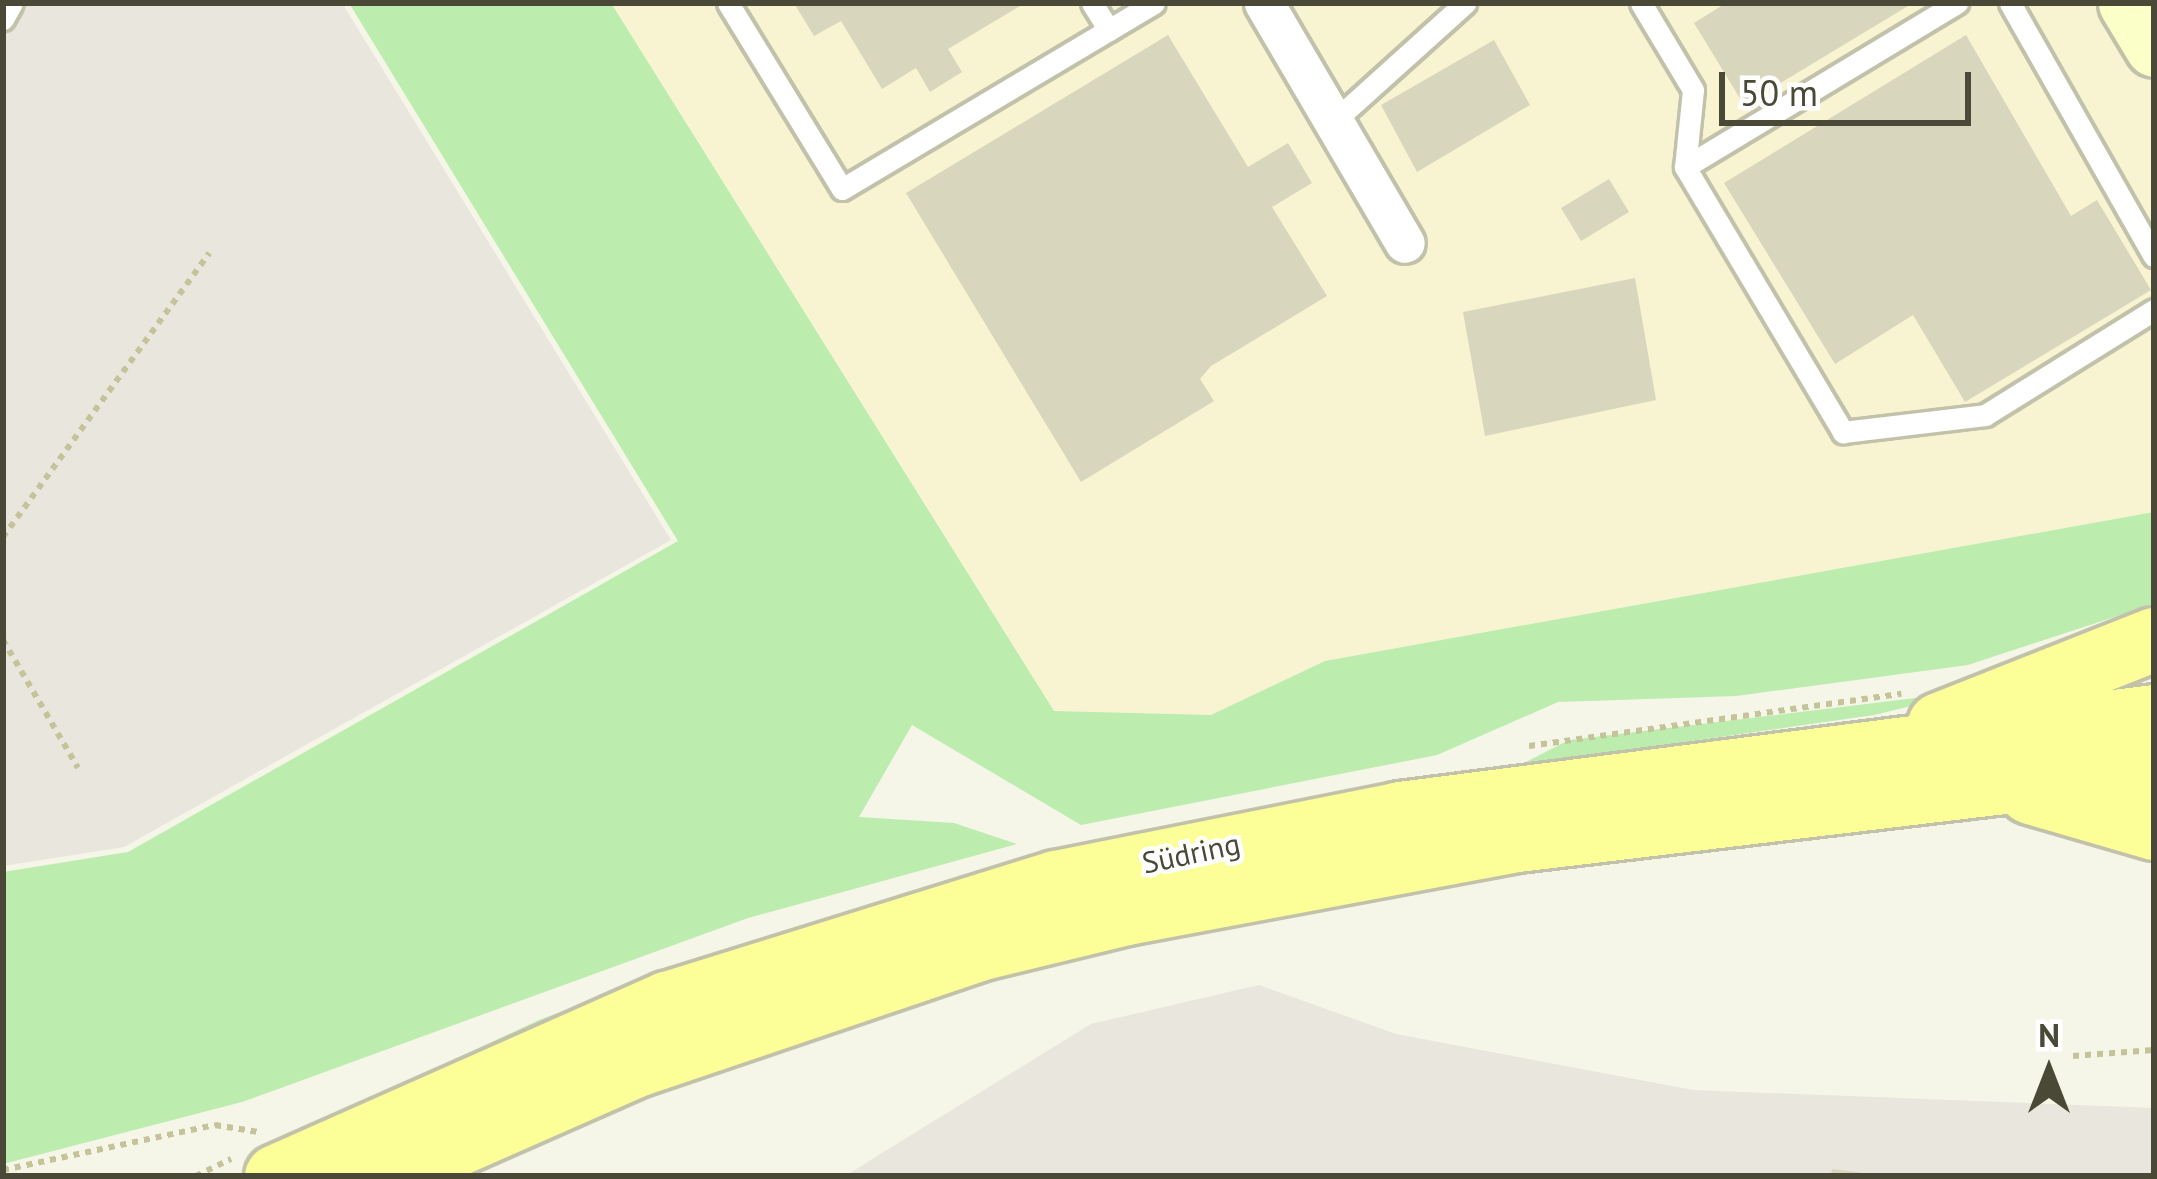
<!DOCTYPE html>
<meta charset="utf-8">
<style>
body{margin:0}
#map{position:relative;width:2157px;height:1179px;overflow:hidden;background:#f5f5e8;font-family:"PT Sans",sans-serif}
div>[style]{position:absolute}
.commercial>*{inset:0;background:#f8f4d2}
.industrial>*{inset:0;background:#e8e6dd}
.green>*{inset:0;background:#bcedae}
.building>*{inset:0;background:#d8d6bc}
.path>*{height:6px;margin-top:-3px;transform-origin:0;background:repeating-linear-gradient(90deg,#c5c39a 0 6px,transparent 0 12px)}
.roads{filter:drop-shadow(3px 0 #c2c1aa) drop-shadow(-3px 0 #c2c1aa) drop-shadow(0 3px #c2c1aa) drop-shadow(0 -3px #c2c1aa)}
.lane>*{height:21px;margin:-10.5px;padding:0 10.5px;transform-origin:10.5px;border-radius:10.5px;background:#fff}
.street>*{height:39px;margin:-19.5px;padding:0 19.5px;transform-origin:19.5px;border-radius:19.5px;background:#fff}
.secondary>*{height:57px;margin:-28.5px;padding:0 28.5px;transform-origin:28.5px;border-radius:28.5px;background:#fbffc8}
.primary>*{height:63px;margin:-31.5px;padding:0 31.5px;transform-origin:31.5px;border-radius:31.5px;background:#fcff97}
span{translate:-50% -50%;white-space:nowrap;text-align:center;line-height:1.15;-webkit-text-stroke:9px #fff;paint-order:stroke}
.street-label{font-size:30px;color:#4a4836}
.frame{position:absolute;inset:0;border:6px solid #4a4836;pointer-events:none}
.north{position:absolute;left:1989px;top:1011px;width:120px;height:120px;-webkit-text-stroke:9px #fff;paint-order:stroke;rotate:0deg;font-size:33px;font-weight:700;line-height:48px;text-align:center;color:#4a4836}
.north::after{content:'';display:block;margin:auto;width:42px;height:54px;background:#4a4836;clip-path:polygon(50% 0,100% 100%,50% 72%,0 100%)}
.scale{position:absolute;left:1719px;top:72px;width:252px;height:54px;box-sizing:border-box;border:6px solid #4a4836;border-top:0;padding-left:15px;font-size:36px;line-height:42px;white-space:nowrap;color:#4a4836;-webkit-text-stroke:9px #fff;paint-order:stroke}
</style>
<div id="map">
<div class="commercial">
<div style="clip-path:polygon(611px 3px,2154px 3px,2154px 512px,1325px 661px,1211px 715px,1054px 711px)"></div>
</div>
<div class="industrial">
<div style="clip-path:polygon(3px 3px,342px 3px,671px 540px,124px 847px,3px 866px)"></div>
<div style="clip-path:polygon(1259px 985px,1396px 1034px,1693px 1090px,2154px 1108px,2154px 1176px,845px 1176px,1091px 1024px)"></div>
</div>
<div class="green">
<div style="clip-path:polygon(349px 3px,611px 3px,1054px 711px,1211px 715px,1325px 661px,2154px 512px,2154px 604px,1968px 665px,1736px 696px,1558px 702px,1437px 755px,1081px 825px,912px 725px,859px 817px,954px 823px,1017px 844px,748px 918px,242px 1102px,3px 1164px,3px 872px,128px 852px,678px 541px)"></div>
<div style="clip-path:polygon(1973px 691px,1874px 715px,1518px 766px,1569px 740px)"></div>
<div style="clip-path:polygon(755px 940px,768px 943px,310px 1140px,300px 1131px,539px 1020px)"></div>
</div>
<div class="building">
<div style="clip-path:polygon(794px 3px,1025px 3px,948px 49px,962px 72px,930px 92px,916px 68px,882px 89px,841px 21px,814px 36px)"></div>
<div style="clip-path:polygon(1726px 3px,1913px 3px,1744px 105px,1694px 23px)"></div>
<div style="clip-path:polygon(1168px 35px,1248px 167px,1288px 143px,1312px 183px,1272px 207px,1327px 296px,1211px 366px,1200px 379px,1214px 401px,1081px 482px,906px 193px)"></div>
<div style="clip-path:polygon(1966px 35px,2071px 216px,2097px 200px,2151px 290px,1965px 402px,1913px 315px,1835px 364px,1724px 183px)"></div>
<div style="clip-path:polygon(1494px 40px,1530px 105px,1417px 172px,1381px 105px)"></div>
<div style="clip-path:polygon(1609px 179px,1629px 212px,1581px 241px,1561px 208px)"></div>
<div style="clip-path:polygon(1635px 278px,1656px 400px,1485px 436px,1463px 312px)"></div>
<div style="clip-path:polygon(1832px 1169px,1864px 1173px,1864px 1176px,1831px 1176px)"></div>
</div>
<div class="path">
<div style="left:3px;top:537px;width:351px;rotate:-54deg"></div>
<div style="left:3px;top:640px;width:148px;rotate:59.6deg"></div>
<div style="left:1529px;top:746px;width:376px;rotate:-8deg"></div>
<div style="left:2073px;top:1056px;width:81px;rotate:-4.2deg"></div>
<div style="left:3px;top:1170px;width:217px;rotate:-12deg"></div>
<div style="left:215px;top:1125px;width:44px;rotate:9.2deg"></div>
<div style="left:196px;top:1176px;width:39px;rotate:-26deg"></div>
</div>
<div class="roads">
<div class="lane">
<div style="left:728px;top:3px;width:218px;rotate:58.5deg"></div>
<div style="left:842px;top:189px;width:363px;rotate:-30.8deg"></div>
<div style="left:1092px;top:3px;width:32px;rotate:58deg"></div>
<div style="left:1641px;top:3px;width:101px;rotate:59.1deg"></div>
<div style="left:1693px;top:90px;width:77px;rotate:95.9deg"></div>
<div style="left:1685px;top:167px;width:309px;rotate:59.2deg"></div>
<div style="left:1843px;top:432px;width:143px;rotate:-6.8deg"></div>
<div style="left:1985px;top:415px;width:199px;rotate:-31.9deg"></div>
<div style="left:2010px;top:3px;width:291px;rotate:60.4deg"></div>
<div style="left:3px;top:19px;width:18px;rotate:-61deg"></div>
<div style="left:1333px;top:122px;width:178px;rotate:-42deg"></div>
<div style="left:1685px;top:167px;width:318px;rotate:-31.1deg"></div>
</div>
<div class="street">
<div style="left:1264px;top:3px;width:278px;rotate:59.6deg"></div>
</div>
<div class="secondary">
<div style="left:2127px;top:3px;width:52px;rotate:59deg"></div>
</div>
<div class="primary">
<div style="left:1939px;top:724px;width:231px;rotate:-21.6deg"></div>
<div style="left:2030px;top:792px;width:129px;rotate:16.2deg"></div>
<div style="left:276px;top:1176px;width:428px;rotate:-23.9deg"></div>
<div style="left:667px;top:1003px;width:407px;rotate:-17.3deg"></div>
<div style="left:1056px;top:882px;width:351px;rotate:-11.3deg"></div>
<div style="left:1400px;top:813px;width:760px;rotate:-7.33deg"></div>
<div style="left:384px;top:1176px;width:275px;rotate:-23.8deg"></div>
<div style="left:636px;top:1065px;width:361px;rotate:-18.7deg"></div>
<div style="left:978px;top:949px;width:152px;rotate:-13.7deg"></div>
<div style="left:1126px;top:913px;width:398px;rotate:-10.6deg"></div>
<div style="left:1517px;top:840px;width:642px;rotate:-6.8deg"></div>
</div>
</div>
<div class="street-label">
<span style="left:1191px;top:853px;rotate:-12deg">Südring</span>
</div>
<div class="frame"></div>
<div class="north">N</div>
<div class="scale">50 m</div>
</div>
